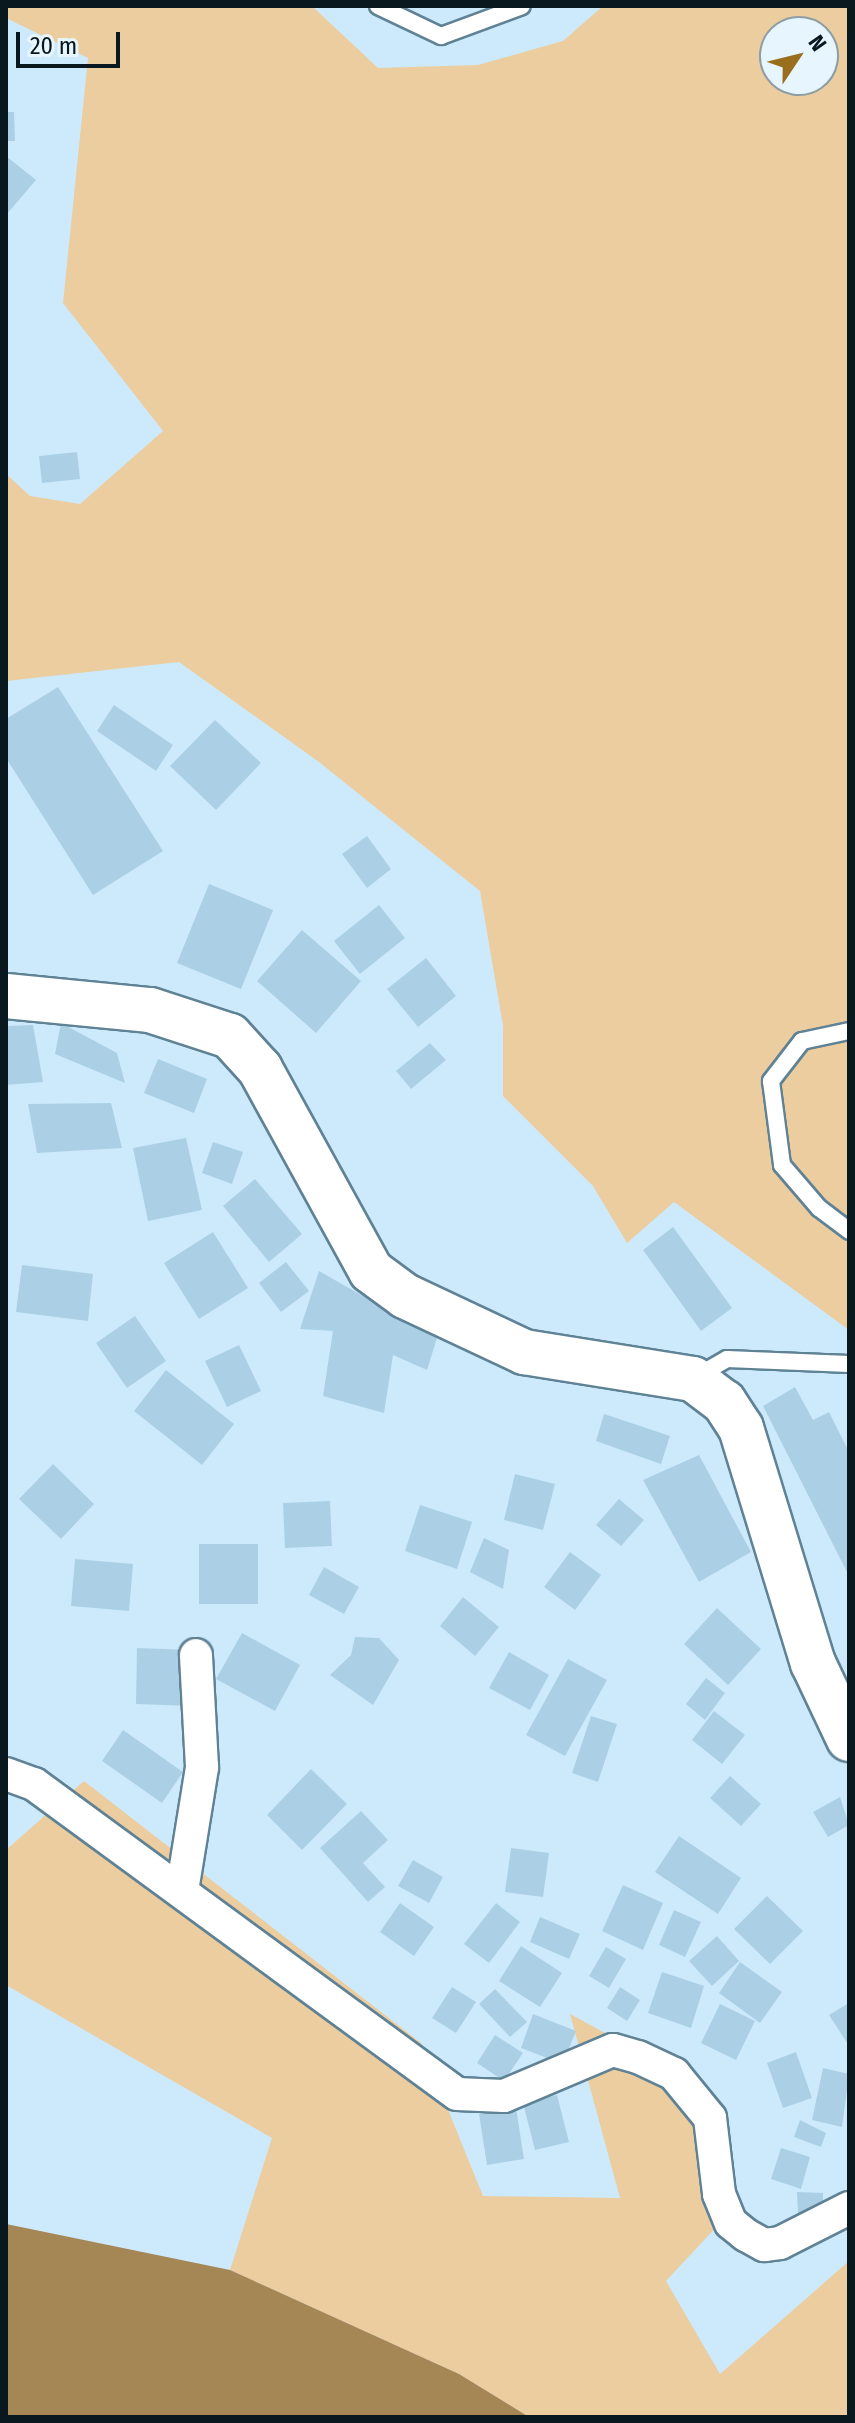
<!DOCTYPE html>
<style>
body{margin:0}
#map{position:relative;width:855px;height:2423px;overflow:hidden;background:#cdeafc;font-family:"Fira Sans Condensed",sans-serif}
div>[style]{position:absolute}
.green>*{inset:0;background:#ebcd9f}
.water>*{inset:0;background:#a58655}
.building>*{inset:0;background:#abd0e6}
.roads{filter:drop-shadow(2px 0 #5f8295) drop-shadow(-2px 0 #5f8295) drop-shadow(0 2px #5f8295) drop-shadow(0 -2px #5f8295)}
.service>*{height:16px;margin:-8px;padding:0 8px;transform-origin:8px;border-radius:8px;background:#fff}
.minor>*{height:32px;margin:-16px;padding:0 16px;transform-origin:16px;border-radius:16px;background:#fff}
.secondary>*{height:44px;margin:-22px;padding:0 22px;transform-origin:22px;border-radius:22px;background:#fff}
span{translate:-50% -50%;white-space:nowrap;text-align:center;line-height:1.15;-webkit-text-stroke:6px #e6f5fe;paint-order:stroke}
.frame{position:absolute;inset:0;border:8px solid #09171e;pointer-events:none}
.north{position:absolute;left:759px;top:16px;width:80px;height:80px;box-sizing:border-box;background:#e6f5fe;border:2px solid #8e9ca4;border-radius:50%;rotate:55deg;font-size:22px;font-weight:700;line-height:32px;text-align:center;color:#09171e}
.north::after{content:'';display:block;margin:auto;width:28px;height:36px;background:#996e1c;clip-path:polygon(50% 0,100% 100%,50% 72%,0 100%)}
.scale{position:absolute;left:16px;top:32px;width:104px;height:36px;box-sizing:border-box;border:4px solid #09171e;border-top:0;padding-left:10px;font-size:24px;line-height:28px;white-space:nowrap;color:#09171e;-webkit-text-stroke:6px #e6f5fe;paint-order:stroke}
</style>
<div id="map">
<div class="green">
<div style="clip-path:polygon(evenodd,6px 6px,312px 6px,378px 68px,478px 65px,563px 41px,603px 6px,849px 6px,849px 1330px,674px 1202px,627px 1243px,593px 1186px,503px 1096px,503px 1026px,480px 891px,319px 762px,179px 662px,6px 681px,6px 474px,30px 496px,80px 504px,163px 431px,63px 303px,88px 58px,6px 18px,6px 6px,775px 32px,823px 32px,823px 80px,775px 80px,775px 32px)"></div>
<div style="clip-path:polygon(84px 1781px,421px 2043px,483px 2196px,620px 2198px,570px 2014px,697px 2083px,721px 2222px,666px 2281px,720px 2374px,849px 2261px,849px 2417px,529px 2417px,459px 2374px,230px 2270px,272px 2138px,6px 1985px,6px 1850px)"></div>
</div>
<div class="water">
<div style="clip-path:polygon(6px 2224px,230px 2270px,459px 2374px,529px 2417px,6px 2416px)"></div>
</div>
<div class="building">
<div style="clip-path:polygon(6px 112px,14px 112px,15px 141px,6px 141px)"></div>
<div style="clip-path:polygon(6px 156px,36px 180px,6px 215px)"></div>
<div style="clip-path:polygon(77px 452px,80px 479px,42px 483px,39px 456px)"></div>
<div style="clip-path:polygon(58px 687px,163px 851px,93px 895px,6px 758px,6px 719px)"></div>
<div style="clip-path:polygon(114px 705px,173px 745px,156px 771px,97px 731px)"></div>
<div style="clip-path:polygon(215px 720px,261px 763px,216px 810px,170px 766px)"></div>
<div style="clip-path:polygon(367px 836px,391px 869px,367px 888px,342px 854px)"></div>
<div style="clip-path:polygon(209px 884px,273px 910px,241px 989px,177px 963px)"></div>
<div style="clip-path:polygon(379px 905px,405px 938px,360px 974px,334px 941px)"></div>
<div style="clip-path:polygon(302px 930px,361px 981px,316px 1033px,257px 981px)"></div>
<div style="clip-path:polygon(426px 958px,456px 996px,418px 1027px,387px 989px)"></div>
<div style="clip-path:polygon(61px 1023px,117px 1053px,125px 1083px,55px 1054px)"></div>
<div style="clip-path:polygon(33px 1025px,43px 1082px,6px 1085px,6px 1026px)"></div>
<div style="clip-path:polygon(430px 1043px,446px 1060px,411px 1089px,396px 1071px)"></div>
<div style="clip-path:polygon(158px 1059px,207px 1079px,194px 1113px,144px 1093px)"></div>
<div style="clip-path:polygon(111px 1103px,122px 1148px,37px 1153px,28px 1104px)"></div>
<div style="clip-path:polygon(186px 1138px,202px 1210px,148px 1221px,133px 1148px)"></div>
<div style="clip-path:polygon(213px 1142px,243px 1152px,232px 1184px,202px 1173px)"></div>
<div style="clip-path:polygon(255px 1179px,302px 1234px,269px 1262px,223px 1206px)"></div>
<div style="clip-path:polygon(673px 1227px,732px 1308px,701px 1331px,643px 1250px)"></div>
<div style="clip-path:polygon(213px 1232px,248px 1288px,199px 1319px,164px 1263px)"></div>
<div style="clip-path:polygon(286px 1262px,309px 1291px,281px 1312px,259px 1283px)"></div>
<div style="clip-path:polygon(22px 1265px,93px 1274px,88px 1321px,16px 1312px)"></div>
<div style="clip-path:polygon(319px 1271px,437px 1338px,427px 1370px,393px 1355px,384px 1413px,323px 1396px,333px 1331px,300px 1329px)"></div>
<div style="clip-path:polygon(135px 1316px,166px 1361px,127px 1388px,96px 1343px)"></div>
<div style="clip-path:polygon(239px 1345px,261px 1391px,227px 1407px,205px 1361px)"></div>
<div style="clip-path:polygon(166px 1370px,234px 1424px,202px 1465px,134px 1411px)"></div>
<div style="clip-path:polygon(795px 1387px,813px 1420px,829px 1412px,849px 1452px,849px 1576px,763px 1406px)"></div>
<div style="clip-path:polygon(604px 1414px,670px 1436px,661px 1464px,596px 1441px)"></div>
<div style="clip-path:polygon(699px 1455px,751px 1552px,699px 1582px,643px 1480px)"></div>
<div style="clip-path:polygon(53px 1464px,94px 1504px,61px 1539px,19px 1499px)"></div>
<div style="clip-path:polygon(515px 1474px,555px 1484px,543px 1530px,504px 1520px)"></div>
<div style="clip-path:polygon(619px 1499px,644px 1520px,621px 1546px,596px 1525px)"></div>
<div style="clip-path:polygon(330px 1501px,332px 1546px,285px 1548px,283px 1503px)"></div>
<div style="clip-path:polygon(420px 1505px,472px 1522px,457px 1569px,405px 1551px)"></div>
<div style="clip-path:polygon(484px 1538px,509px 1550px,503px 1589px,470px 1572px)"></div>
<div style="clip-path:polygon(199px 1544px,258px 1544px,258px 1604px,199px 1604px)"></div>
<div style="clip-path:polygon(570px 1552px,601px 1575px,575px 1610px,544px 1587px)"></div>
<div style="clip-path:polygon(75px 1559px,133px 1564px,129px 1611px,71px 1606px)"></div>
<div style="clip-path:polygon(324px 1567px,359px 1587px,344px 1614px,309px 1595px)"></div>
<div style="clip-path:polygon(463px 1597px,499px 1627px,475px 1656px,440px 1626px)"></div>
<div style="clip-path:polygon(717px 1608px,761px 1649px,728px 1685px,684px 1644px)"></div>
<div style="clip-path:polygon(242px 1633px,300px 1665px,275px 1711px,216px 1679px)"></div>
<div style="clip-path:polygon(355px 1637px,379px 1638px,399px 1660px,373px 1705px,330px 1675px,351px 1655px)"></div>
<div style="clip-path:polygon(137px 1648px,194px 1650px,193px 1706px,136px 1704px)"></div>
<div style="clip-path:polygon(509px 1652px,549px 1675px,530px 1710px,489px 1688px)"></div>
<div style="clip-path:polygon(568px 1659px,607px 1680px,565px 1756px,526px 1735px)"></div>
<div style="clip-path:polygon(706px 1678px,725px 1693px,705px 1720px,686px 1704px)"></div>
<div style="clip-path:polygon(714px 1711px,745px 1735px,722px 1764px,692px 1740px)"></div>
<div style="clip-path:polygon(591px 1716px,617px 1724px,598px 1782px,572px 1773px)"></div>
<div style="clip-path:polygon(123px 1730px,183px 1772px,162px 1803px,102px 1761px)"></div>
<div style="clip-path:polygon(311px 1769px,347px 1804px,302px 1850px,267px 1815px)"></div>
<div style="clip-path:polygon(730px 1776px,761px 1804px,741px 1826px,710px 1798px)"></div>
<div style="clip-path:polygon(840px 1797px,849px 1825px,828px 1837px,813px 1812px)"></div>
<div style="clip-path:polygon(361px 1811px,388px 1840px,363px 1863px,385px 1887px,368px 1902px,320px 1848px)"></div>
<div style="clip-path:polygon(679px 1836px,741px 1878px,718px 1914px,655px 1872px)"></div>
<div style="clip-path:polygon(511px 1848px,549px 1853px,543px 1897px,505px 1892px)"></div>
<div style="clip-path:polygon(413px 1860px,443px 1877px,429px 1903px,398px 1886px)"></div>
<div style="clip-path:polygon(623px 1885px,663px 1903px,643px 1950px,602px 1931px)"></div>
<div style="clip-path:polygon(767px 1896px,803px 1931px,770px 1964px,734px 1929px)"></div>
<div style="clip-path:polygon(400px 1903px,434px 1927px,414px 1956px,380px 1932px)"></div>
<div style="clip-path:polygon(496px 1903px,520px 1922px,489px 1963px,464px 1944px)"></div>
<div style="clip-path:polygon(674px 1910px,701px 1922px,685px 1957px,659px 1945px)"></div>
<div style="clip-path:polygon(540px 1917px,580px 1934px,569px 1959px,530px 1942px)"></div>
<div style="clip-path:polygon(717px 1936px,739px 1961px,712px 1986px,689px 1961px)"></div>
<div style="clip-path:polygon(521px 1946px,562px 1973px,540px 2007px,499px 1981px)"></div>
<div style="clip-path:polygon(606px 1947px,626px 1959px,609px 1988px,589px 1976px)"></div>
<div style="clip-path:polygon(740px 1962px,782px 1992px,760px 2023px,719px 1993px)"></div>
<div style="clip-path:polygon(662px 1972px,704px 1986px,691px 2028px,648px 2013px)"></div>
<div style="clip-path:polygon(452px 1987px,476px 2002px,456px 2033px,432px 2018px)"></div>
<div style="clip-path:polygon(620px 1987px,640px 2000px,627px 2021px,607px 2008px)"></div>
<div style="clip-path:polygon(495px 1989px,527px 2022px,510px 2037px,479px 2004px)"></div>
<div style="clip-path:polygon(849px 2003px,849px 2046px,829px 2015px)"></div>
<div style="clip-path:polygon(720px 2004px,755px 2021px,736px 2060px,701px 2043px)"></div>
<div style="clip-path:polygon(533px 2014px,576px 2031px,563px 2064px,521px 2048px)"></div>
<div style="clip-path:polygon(495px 2035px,523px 2053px,504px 2081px,477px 2063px)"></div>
<div style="clip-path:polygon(796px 2052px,812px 2098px,783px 2108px,767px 2063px)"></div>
<div style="clip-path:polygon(823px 2068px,849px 2074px,842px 2127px,812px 2120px)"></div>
<div style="clip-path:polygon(557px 2095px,569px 2142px,535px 2150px,523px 2103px)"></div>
<div style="clip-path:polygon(516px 2108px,524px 2159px,487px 2165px,479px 2114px)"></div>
<div style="clip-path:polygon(800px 2120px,826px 2133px,821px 2147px,794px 2137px)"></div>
<div style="clip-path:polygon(781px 2148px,810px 2157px,801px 2189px,771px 2179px)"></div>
<div style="clip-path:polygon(797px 2192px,823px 2193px,823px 2215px,798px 2215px)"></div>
</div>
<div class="roads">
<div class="service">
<div style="left:378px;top:6px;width:70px;rotate:25.5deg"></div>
<div style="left:441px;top:36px;width:86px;rotate:-20.3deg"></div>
<div style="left:849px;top:1031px;width:48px;rotate:168deg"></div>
<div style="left:802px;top:1041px;width:51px;rotate:127.8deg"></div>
<div style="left:771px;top:1081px;width:85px;rotate:82.5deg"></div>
<div style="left:782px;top:1165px;width:57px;rotate:49.3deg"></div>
<div style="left:819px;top:1208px;width:38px;rotate:37deg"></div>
<div style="left:694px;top:1378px;width:38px;rotate:-30deg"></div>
<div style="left:727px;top:1359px;width:122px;rotate:2.3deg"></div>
</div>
<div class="minor">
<div style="left:6px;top:1774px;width:30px;rotate:20deg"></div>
<div style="left:34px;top:1784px;width:524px;rotate:36.24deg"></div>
<div style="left:457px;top:2094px;width:47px;rotate:2.4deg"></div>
<div style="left:504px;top:2096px;width:118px;rotate:-22.9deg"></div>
<div style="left:613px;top:2050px;width:26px;rotate:16deg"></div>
<div style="left:638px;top:2057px;width:40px;rotate:25deg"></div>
<div style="left:674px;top:2074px;width:57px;rotate:50.7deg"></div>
<div style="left:710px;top:2118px;width:77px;rotate:83.2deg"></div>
<div style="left:719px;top:2194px;width:31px;rotate:68deg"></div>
<div style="left:731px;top:2223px;width:19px;rotate:39deg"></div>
<div style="left:746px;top:2235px;width:21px;rotate:29deg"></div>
<div style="left:764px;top:2245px;width:16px;rotate:-7deg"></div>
<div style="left:780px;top:2243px;width:77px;rotate:-26.9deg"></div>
<div style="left:182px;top:1891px;width:126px;rotate:-80.8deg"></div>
<div style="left:202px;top:1767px;width:112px;rotate:-93.1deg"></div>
</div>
<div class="secondary">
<div style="left:6px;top:996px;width:145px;rotate:5.6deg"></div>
<div style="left:150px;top:1010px;width:84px;rotate:18deg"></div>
<div style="left:230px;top:1036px;width:45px;rotate:47.7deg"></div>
<div style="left:260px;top:1069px;width:230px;rotate:61.2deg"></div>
<div style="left:371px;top:1271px;width:42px;rotate:36.3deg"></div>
<div style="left:405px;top:1296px;width:132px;rotate:25.2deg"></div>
<div style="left:524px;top:1352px;width:171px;rotate:9.1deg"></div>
<div style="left:693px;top:1379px;width:39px;rotate:37deg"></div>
<div style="left:724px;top:1402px;width:31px;rotate:57deg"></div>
<div style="left:741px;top:1428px;width:246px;rotate:73deg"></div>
<div style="left:813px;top:1663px;width:84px;rotate:64.7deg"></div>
</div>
</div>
<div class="frame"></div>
<div class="north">N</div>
<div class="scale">20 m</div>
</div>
